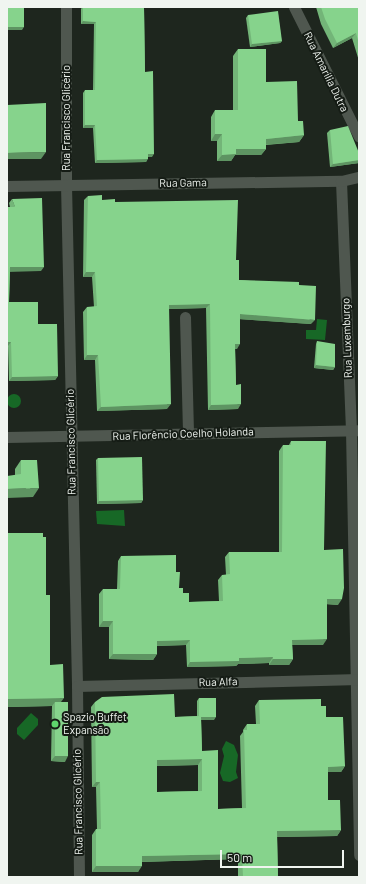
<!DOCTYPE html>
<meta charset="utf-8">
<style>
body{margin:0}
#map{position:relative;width:366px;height:884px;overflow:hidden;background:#1e261e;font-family:Barlow,sans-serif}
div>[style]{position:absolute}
.water>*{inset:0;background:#176826}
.round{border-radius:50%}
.minor>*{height:11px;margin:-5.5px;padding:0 5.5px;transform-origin:5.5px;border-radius:5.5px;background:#4f574f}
.wall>*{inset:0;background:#73b578}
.shaded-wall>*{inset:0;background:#5e9462}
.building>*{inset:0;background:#86d38c}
.dots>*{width:11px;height:11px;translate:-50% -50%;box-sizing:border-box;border:2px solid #151c15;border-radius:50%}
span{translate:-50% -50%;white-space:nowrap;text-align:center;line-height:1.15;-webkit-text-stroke:4px #151c15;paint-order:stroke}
.street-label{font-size:11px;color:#f0f5f0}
.poi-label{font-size:11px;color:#f0f5f0}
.left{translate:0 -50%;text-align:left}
.frame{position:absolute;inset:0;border:8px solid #f0f5f0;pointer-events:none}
.scale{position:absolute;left:220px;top:850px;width:124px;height:18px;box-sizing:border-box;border:2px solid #f0f5f0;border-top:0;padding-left:5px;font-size:12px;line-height:14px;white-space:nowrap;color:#f0f5f0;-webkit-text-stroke:3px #151c15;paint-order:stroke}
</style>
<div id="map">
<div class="water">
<div style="clip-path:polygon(317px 319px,327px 320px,325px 340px,306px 339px,306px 330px,316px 330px)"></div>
<div class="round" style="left:7px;top:394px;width:14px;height:14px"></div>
<div style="clip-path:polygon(124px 510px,125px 526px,97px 524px,96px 511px)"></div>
<div style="clip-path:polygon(31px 713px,38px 719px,38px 725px,24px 740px,17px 734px,17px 728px)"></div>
<div style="clip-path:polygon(226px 741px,234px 745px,238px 755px,236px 772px,238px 778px,230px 782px,223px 781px,220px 773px,224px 756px,222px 749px)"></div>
</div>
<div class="minor">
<div style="left:66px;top:7px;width:177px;rotate:90deg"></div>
<div style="left:66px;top:184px;width:502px;rotate:88.74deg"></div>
<div style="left:77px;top:686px;width:191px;rotate:89.4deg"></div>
<div style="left:294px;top:7px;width:145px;rotate:63.4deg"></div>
<div style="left:341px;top:181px;width:249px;rotate:87.7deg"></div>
<div style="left:351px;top:430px;width:425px;rotate:88.9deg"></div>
<div style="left:7px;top:186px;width:334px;rotate:-0.9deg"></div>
<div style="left:341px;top:181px;width:18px;rotate:-13deg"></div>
<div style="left:185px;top:317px;width:117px;rotate:88.5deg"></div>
<div style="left:7px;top:437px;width:352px;rotate:-1.1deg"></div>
<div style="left:77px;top:686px;width:282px;rotate:-1.4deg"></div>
</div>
<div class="wall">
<div style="clip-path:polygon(82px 7px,144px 7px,145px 72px,152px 157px,148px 157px,146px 162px,95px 163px,93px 128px,83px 128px,83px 93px,85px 90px,93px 90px,94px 24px,81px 24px,81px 9px)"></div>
<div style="clip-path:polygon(316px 7px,359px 7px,359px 61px,352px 38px,333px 48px,321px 24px)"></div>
<div style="clip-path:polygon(248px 15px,282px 41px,280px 43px,250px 47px,246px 18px)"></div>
<div style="clip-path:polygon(238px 49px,298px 121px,304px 135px,299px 142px,266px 145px,266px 149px,261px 155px,235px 155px,231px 161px,217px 161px,217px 141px,211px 141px,211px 117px,215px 110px,233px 110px,233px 56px)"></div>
<div style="clip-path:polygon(330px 130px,359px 153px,359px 163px,330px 167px,327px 133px)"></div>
<div style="clip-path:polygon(88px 196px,102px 200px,115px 202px,236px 260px,239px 280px,299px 285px,311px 324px,240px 319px,237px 349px,235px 349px,236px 385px,238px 409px,208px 410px,206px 308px,169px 309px,167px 409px,97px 411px,95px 360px,84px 360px,83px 312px,87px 307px,94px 307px,92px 277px,83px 277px,84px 200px)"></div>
<div style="clip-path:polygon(12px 199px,41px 271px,10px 271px,9px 302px,38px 324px,58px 376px,55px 380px,9px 381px,8px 346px,7px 346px,7px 207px,10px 207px,9px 203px)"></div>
<div style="clip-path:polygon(317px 341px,335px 367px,333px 370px,314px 368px,316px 344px)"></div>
<div style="clip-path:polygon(291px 441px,324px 550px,338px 605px,327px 604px,323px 645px,292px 645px,293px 659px,289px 665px,269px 665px,269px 663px,238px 664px,236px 666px,187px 667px,186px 645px,157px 646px,157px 654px,153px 660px,109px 659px,109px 627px,99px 627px,99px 594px,103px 589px,117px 589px,118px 561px,121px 556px,176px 572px,179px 588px,183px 593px,189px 602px,219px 601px,218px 580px,222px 575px,226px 575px,225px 557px,229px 552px,279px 552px,279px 451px,283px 445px,289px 445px)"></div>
<div style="clip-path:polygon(98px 458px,143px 500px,141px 503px,97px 504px,96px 460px)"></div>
<div style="clip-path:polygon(21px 460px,33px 497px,15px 475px,15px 469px)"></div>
<div style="clip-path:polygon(7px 533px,46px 595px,50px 665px,61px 702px,65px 762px,51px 761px,52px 706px,7px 707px)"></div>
<div style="clip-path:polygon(evenodd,199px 698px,214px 720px,201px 720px,202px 751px,218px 809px,242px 808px,240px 736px,243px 732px,243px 730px,247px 724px,256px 724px,255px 706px,259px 700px,321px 706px,326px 717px,345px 766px,341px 772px,328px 772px,328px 800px,341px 830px,337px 836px,277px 837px,278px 877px,238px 877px,238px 859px,142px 862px,138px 872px,92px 872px,92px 835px,96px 829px,97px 829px,96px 787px,92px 787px,91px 707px,95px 702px,175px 717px,197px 716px,197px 701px,199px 698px,198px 765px,198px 791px,157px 792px,157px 766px,198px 765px)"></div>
</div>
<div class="shaded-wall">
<div style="clip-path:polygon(83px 21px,96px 22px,94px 24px,81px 24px)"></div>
<div style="clip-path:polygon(7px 27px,24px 27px,22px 30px,7px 30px)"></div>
<div style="clip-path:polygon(356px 33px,352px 38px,333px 48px,337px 43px)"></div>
<div style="clip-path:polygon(282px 41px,280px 43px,250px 47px,252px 44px)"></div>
<div style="clip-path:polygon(85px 125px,95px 125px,93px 128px,83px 128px)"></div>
<div style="clip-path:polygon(215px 134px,222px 134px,217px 141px,211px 141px)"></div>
<div style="clip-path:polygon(304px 135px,299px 142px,261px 145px,266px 139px)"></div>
<div style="clip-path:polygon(236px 149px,266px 149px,261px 155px,235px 155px,231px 161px,217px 161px,222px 155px)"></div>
<div style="clip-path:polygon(46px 152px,41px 159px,7px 159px,7px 153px)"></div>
<div style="clip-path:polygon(148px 154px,154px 154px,152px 157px,146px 157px)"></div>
<div style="clip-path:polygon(148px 159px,146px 162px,95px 163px,97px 160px)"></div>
<div style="clip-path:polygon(359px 160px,359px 163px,330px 167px,333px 164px)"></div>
<div style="clip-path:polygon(10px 267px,44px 267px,41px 271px,7px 272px)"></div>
<div style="clip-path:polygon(86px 272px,95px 272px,92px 277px,83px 277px)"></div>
<div style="clip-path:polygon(210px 304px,206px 308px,166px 309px,169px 305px)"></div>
<div style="clip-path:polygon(240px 314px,315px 320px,311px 324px,237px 319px)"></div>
<div style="clip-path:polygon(7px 342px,11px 342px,8px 346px,7px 346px)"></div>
<div style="clip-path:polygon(235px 344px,240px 344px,237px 349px,232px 349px)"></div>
<div style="clip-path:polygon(87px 355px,98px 355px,95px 360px,84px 360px)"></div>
<div style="clip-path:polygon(316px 365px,335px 367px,333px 370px,314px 368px)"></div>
<div style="clip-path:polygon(58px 376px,55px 380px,9px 381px,12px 377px)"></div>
<div style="clip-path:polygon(171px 404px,167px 409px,97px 411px,101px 407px)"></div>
<div style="clip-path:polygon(241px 404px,238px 409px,208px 410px,211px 405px)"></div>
<div style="clip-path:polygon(39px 488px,33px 497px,7px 498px,7px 489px)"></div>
<div style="clip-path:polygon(143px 500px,141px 503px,97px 504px,99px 501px)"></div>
<div style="clip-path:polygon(327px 599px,342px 599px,338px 605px,323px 604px)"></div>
<div style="clip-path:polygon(103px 621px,113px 621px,109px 627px,99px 627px)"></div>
<div style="clip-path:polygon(327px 639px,323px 645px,288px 645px,292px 640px)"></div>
<div style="clip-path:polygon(190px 640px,186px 645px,153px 646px,157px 641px)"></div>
<div style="clip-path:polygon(113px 654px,157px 654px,153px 660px,109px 659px)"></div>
<div style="clip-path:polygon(273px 657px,269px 663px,238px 664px,236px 666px,187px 667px,190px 662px,239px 658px)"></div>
<div style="clip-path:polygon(273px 659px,293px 659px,289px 665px,269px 665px)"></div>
<div style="clip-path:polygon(64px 698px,58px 706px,55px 702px,52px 706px,7px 707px,7px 699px)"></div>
<div style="clip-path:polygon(199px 717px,216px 717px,214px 720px,197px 720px)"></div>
<div style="clip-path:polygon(55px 756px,68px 756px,65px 762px,51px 761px)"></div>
<div style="clip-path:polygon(202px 759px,198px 765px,153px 766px,157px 760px)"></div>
<div style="clip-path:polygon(345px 766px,341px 772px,324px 772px,328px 767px)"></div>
<div style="clip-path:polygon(96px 782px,100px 782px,96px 787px,92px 787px)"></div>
<div style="clip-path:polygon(341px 830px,337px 836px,273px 837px,277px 831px)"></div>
<div style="clip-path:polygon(242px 854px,238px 859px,138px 862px,142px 856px)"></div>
<div style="clip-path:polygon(96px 866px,142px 866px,138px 872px,92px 872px)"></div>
</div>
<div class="building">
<div style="clip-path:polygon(7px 7px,24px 7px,24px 27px,7px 27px)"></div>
<div style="clip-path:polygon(83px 7px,144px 7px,145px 72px,153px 71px,154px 154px,148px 154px,148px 159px,97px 160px,95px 125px,85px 125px,85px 90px,95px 90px,96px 22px,83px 21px)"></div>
<div style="clip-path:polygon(321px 7px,359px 7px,359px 44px,356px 33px,337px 43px,325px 19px)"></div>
<div style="clip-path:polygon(278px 11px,282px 41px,252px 44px,248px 15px)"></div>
<div style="clip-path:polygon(238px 49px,266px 49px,266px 82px,297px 81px,298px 121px,303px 121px,304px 135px,266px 139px,266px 149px,236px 149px,236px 154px,222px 155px,222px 134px,215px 134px,215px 110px,238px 110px)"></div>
<div style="clip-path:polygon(46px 103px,46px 152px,7px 153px,7px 105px)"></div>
<div style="clip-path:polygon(348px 126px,359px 153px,359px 160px,333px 164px,330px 130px)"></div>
<div style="clip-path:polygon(102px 195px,102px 200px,115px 199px,115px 202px,238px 200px,236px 260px,239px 260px,239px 280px,299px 282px,299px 285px,316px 286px,315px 320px,240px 314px,240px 344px,235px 344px,236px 385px,241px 384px,241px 404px,211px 405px,210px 304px,169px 305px,171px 404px,101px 407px,98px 355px,87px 355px,87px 307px,97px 306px,95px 272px,86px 272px,88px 196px)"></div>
<div style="clip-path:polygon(42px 198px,44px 267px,10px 267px,9px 302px,38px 302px,38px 324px,57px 324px,58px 376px,12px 377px,11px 342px,7px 342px,7px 207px,15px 207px,12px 199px)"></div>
<div style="clip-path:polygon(317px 341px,335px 344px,335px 367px,316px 365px)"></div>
<div style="clip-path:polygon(291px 441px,326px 441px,324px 550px,343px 549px,344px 588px,342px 599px,327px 599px,327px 639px,292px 640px,293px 659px,273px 659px,273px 657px,239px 658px,239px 661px,190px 662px,190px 640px,157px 641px,157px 654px,113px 654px,113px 621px,103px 621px,103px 589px,120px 589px,121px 556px,176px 555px,176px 572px,180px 572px,179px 588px,183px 588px,183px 593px,189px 593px,189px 602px,223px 601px,222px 575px,230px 574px,229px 552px,282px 552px,283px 445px,291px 445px)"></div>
<div style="clip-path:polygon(142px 457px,143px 500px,99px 501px,98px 458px)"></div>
<div style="clip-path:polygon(21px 460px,37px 460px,39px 488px,7px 489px,7px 476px,21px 474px)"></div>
<div style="clip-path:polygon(7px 533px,43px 533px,43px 537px,46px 537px,46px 595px,50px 595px,50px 665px,63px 664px,64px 698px,7px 699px)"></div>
<div style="clip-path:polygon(evenodd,174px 694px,175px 717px,201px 716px,202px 751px,218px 750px,218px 809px,246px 808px,244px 730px,247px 730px,247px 724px,260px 724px,259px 700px,321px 699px,321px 706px,326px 706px,326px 717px,343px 717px,345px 766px,328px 767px,328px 800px,340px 800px,341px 830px,277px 831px,278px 877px,243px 877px,242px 854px,142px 856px,142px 866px,96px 866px,96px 829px,101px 829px,100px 782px,96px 782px,95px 702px,102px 697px,174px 694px,202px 759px,202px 791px,157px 792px,157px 760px,202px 759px)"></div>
<div style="clip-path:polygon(199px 698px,216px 698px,216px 717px,201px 717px,201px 716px,199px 716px)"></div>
<div style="clip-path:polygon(55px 702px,68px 702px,68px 756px,55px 756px)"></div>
</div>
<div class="dots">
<div style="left:55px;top:724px;background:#5ed56c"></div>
</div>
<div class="street-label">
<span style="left:326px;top:72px;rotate:64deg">Rua Amarília Dutra</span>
<span style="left:66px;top:118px;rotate:-90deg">Rua Francisco Glicério</span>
<span style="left:183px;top:183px;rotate:-1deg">Rua Gama</span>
<span style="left:347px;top:338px;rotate:-92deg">Rua Luxemburgo</span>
<span style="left:183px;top:434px;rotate:-2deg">Rua Florêncio Coelho Holanda</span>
<span style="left:71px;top:442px;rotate:-91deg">Rua Francisco Glicério</span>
<span style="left:218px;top:682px;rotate:-2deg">Rua Alfa</span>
<span style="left:78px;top:802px;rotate:-91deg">Rua Francisco Glicério</span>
</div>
<div class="poi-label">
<span class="left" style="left:63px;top:724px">Spazio Buffet<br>Expansão</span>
</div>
<div class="frame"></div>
<div class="scale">50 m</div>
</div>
